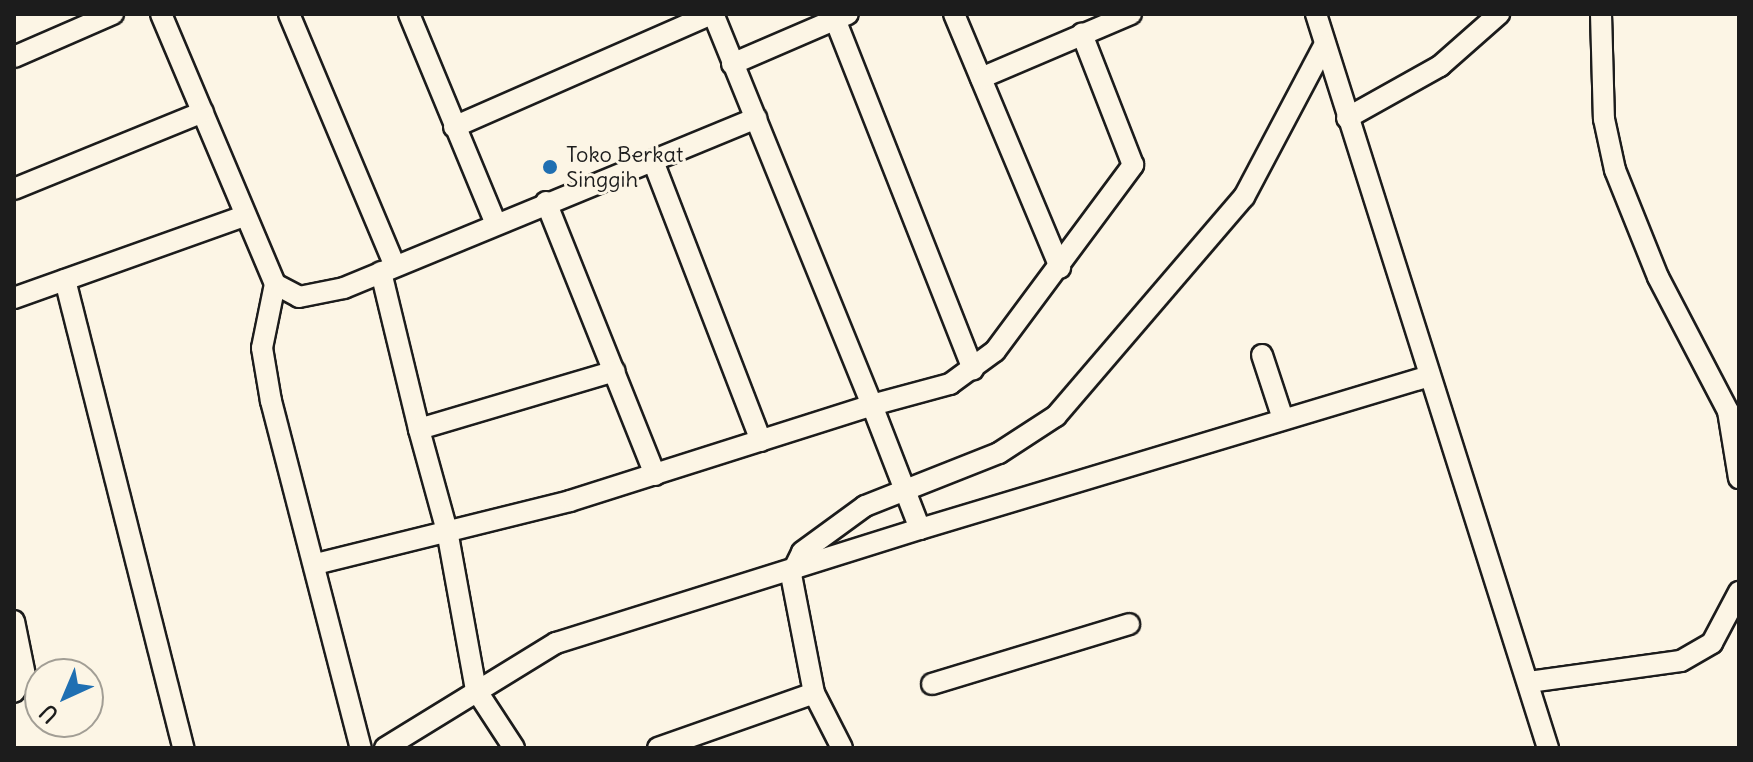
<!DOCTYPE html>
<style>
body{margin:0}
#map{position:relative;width:1753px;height:762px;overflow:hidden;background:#fcf5e5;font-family:Delius,sans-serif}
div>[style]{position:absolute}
.roads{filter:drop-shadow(2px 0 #1c1c1c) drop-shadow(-2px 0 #1c1c1c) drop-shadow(0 2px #1c1c1c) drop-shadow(0 -2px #1c1c1c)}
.minor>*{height:20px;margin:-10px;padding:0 10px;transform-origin:10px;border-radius:10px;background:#fcf5e5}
.dots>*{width:22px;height:22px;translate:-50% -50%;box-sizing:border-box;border:4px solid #fcf5e5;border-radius:50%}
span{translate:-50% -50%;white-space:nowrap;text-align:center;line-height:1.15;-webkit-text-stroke:6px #fcf5e5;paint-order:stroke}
.poi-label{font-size:22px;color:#1c1c1c}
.left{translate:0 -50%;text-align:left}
.frame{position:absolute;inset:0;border:16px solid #1c1c1c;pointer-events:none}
.north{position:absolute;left:24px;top:658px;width:80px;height:80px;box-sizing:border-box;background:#fcf5e5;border:2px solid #a29e95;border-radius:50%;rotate:224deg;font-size:22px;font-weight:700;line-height:32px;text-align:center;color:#1c1c1c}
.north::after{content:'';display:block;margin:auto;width:28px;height:36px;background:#1f6fb2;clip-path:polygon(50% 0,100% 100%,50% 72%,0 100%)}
</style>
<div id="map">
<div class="roads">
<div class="minor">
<div style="left:161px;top:14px;width:293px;rotate:67.1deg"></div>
<div style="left:275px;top:284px;width:65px;rotate:101.5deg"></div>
<div style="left:262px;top:348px;width:54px;rotate:80.4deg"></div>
<div style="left:271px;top:401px;width:358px;rotate:75.5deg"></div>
<div style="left:289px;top:14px;width:271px;rotate:67.2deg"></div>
<div style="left:409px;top:14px;width:225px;rotate:67.5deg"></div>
<div style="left:833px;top:14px;width:382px;rotate:68.5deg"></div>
<div style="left:954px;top:14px;width:275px;rotate:67.3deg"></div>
<div style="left:1316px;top:14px;width:770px;rotate:72.46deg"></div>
<div style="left:1601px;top:14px;width:105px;rotate:88.4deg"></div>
<div style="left:1604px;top:119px;width:52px;rotate:77.8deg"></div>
<div style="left:1615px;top:170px;width:115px;rotate:68.1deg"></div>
<div style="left:1658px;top:277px;width:151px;rotate:62.4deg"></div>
<div style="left:1728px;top:411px;width:68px;rotate:80.7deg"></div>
<div style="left:14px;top:57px;width:108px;rotate:-23.5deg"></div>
<div style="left:732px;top:64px;width:126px;rotate:-23.3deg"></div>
<div style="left:981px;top:78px;width:163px;rotate:-23.1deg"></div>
<div style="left:1347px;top:118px;width:107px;rotate:-29.2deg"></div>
<div style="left:1440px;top:66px;width:79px;rotate:-41.4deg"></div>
<div style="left:454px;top:127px;width:281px;rotate:-23.7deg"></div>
<div style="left:653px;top:161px;width:300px;rotate:68.9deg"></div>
<div style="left:14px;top:189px;width:204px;rotate:-22.2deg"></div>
<div style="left:546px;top:202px;width:294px;rotate:68.2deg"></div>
<div style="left:381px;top:272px;width:162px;rotate:76.4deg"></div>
<div style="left:65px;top:280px;width:483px;rotate:75.8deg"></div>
<div style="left:275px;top:284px;width:27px;rotate:28deg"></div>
<div style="left:299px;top:297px;width:46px;rotate:-11.3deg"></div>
<div style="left:344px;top:288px;width:446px;rotate:-22.4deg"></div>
<div style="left:14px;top:298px;width:241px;rotate:-19.6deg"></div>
<div style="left:1262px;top:355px;width:67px;rotate:71.8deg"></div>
<div style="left:920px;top:529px;width:528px;rotate:-16.72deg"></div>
<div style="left:316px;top:564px;width:262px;rotate:-13.9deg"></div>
<div style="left:570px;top:501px;width:317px;rotate:-17.6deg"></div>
<div style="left:872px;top:405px;width:422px;rotate:-112.1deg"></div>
<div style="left:14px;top:621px;width:55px;rotate:78.5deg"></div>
<div style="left:25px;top:675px;width:20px;rotate:123deg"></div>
<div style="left:1529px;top:682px;width:153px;rotate:-7.9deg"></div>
<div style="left:1681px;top:661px;width:36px;rotate:-30deg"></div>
<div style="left:1712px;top:643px;width:58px;rotate:-62.1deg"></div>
<div style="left:932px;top:684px;width:206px;rotate:-16.9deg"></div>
<div style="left:385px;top:748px;width:201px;rotate:-31.6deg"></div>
<div style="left:556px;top:643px;width:381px;rotate:-17.4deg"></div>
<div style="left:920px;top:529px;width:133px;rotate:-111.2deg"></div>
<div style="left:872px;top:405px;width:81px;rotate:-15.1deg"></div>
<div style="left:950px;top:384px;width:56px;rotate:-36.3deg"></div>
<div style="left:995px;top:351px;width:232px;rotate:-53.4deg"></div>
<div style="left:1133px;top:165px;width:141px;rotate:-111.3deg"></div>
<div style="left:514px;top:748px;width:69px;rotate:-123.2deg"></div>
<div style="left:476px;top:690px;width:162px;rotate:-100.3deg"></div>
<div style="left:447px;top:531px;width:106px;rotate:-105.4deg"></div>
<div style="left:419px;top:429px;width:204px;rotate:-16.5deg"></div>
<div style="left:658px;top:748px;width:165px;rotate:-19.4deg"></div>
<div style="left:842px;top:748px;width:62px;rotate:-117deg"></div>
<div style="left:814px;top:693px;width:120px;rotate:-101deg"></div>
<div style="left:791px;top:575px;width:25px;rotate:-64deg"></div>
<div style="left:802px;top:552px;width:78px;rotate:-36.1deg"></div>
<div style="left:865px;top:506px;width:144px;rotate:-21.6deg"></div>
<div style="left:999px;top:453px;width:68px;rotate:-33deg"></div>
<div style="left:1056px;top:416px;width:289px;rotate:-49.4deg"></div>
<div style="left:1244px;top:197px;width:171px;rotate:-62.1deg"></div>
</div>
</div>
<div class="dots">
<div style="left:550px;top:167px;background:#1f6fb2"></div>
</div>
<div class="poi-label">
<span class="left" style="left:566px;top:167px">Toko Berkat<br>Singgih</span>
</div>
<div class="frame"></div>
<div class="north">U</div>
</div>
